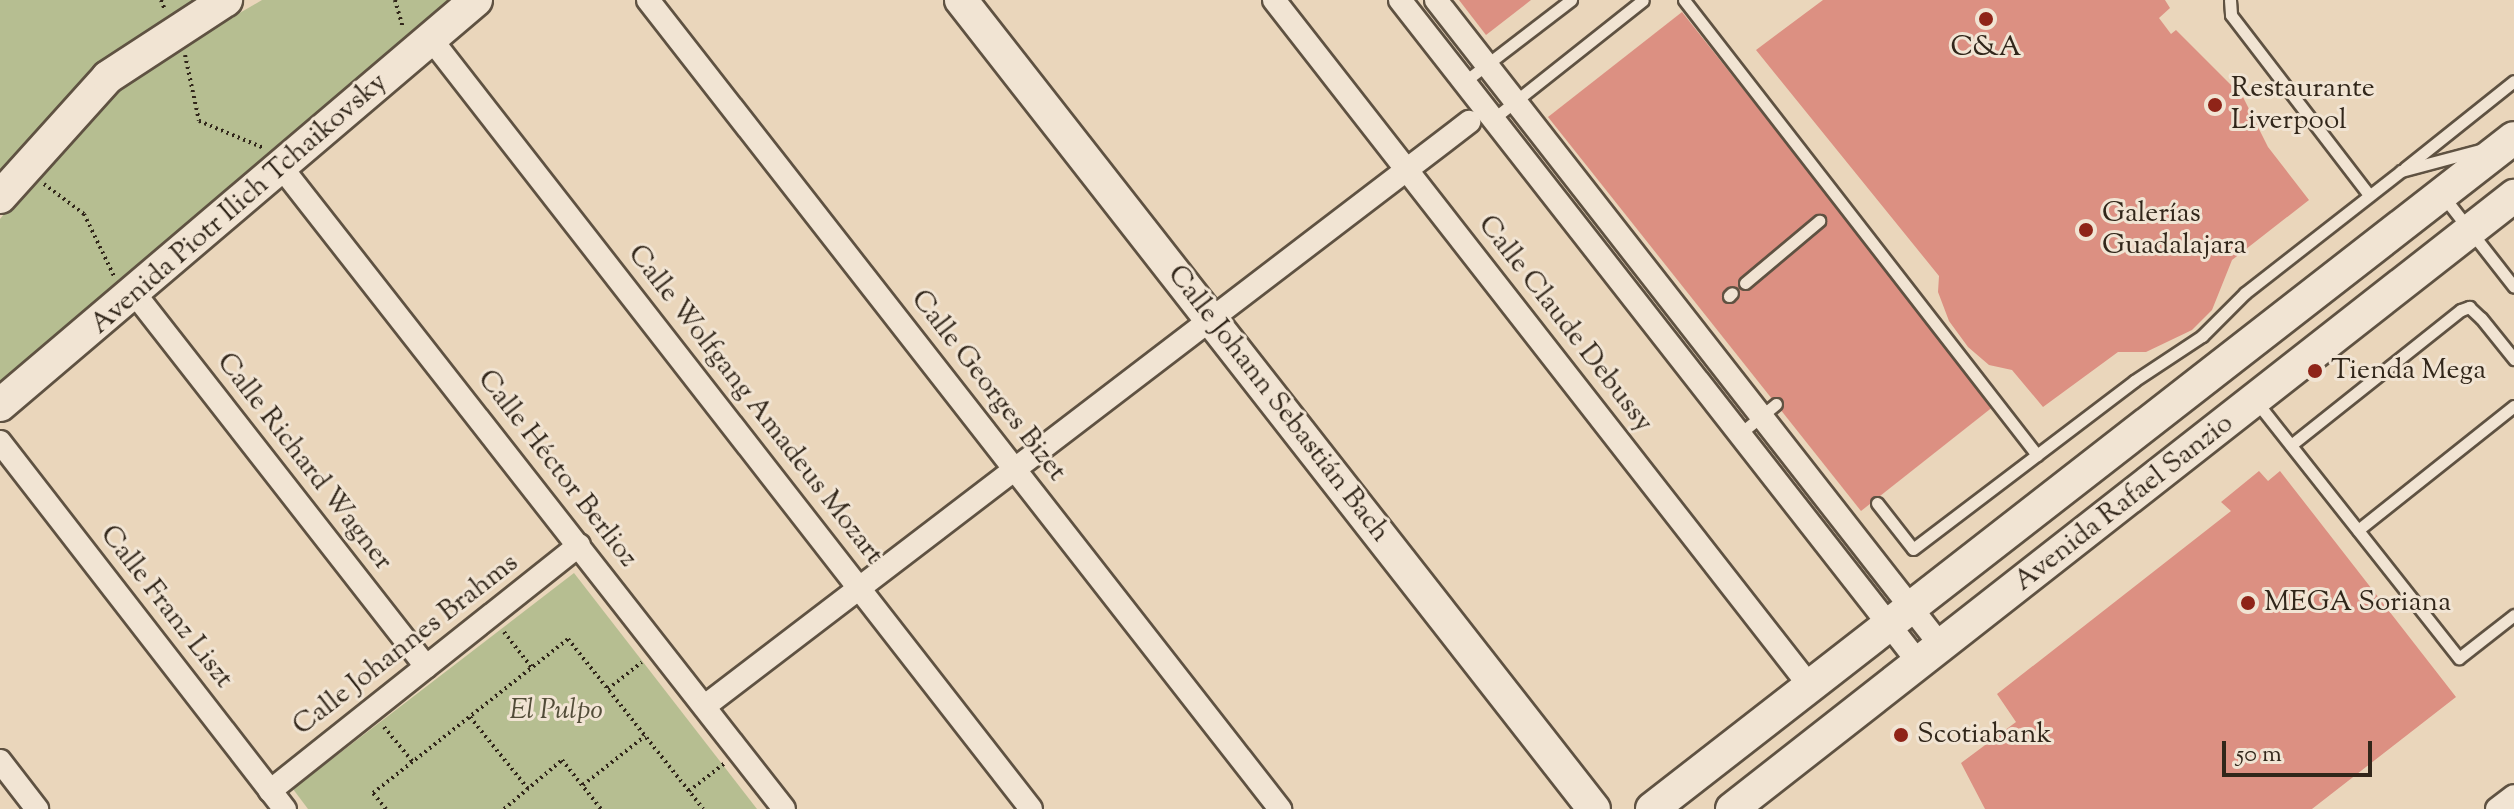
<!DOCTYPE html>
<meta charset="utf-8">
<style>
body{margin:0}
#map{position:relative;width:2514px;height:809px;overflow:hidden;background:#ead6bb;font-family:"Sorts Mill Goudy",serif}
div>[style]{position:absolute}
.green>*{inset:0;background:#b6be91}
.building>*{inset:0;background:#dc9082}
.path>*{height:4px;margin-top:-2px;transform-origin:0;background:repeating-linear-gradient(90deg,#31261a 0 2px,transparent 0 6px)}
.roads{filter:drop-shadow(2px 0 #5f5242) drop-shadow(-2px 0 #5f5242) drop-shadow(0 2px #5f5242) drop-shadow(0 -2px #5f5242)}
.lane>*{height:11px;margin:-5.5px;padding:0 5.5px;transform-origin:5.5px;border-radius:5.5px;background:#f1e4d3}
.street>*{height:22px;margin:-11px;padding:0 11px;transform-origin:11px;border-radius:11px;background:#f1e4d3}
.secondary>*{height:32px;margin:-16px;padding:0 16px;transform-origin:16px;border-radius:16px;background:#f1e4d3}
.dots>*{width:22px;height:22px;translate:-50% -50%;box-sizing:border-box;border:4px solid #f1e4d3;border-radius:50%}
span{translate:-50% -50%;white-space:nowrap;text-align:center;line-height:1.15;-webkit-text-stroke:6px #f1e4d3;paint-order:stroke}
.poi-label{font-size:28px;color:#31261a}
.left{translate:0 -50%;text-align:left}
.street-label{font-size:28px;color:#31261a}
.park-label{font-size:28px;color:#524c38;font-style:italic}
.scale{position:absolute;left:2222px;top:741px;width:150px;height:36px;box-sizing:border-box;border:4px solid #31261a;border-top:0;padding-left:10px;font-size:24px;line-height:28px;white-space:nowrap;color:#31261a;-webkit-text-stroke:6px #f1e4d3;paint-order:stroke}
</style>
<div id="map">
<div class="green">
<div style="clip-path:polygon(0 0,193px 0,98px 67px,0 172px)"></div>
<div style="clip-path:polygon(262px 0,449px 0,0 387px,0 219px,47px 159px,100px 106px,169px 54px)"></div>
<div style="clip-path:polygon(574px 573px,757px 809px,308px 809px,293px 789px)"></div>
</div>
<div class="building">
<div style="clip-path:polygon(1459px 0,1531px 0,1486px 35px)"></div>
<div style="clip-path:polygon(1823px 0,2165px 0,2170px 8px,2159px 18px,2171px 34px,2176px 30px,2243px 97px,2268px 147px,2309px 200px,2232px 260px,2212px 310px,2192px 330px,2146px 352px,2118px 352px,2043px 407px,2012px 370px,1989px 365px,1968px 347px,1949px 321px,1938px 292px,1939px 276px,1756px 50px)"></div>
<div style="clip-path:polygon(1682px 12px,1994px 406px,1861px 511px,1548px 117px)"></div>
<div style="clip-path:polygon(2259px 471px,2268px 481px,2280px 471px,2456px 697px,2312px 809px,1985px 809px,1961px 763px,2016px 722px,1997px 694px,2231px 511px,2221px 502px)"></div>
</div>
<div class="path">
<div style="left:161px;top:0;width:11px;rotate:68deg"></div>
<div style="left:395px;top:0;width:29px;rotate:74deg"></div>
<div style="left:185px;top:55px;width:67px;rotate:78deg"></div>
<div style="left:199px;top:121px;width:70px;rotate:22.6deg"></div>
<div style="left:44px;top:184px;width:50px;rotate:36.9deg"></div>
<div style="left:84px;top:214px;width:69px;rotate:64.2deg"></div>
<div style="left:504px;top:632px;width:46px;rotate:52.1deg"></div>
<div style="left:608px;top:689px;width:43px;rotate:-38.5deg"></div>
<div style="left:470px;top:717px;width:92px;rotate:51.1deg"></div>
<div style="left:384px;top:727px;width:45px;rotate:50.4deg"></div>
<div style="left:583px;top:785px;width:79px;rotate:-38.3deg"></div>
<div style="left:689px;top:791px;width:46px;rotate:-37.9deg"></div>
<div style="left:386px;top:809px;width:21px;rotate:-129deg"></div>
<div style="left:373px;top:793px;width:248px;rotate:-38.3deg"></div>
<div style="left:568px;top:639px;width:217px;rotate:51.5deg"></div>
<div style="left:504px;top:809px;width:76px;rotate:-40.2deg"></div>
<div style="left:562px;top:760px;width:63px;rotate:51.5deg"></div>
</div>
<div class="roads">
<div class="lane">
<div style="left:1684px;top:0;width:576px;rotate:52.19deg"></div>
<div style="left:2230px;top:0;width:15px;rotate:86deg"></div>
<div style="left:2231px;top:15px;width:227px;rotate:52.5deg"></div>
<div style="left:1464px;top:82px;width:135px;rotate:-37.5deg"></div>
<div style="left:1493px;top:119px;width:191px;rotate:-38.4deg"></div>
<div style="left:2405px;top:168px;width:139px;rotate:-38.6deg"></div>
<div style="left:2443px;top:196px;width:115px;rotate:52deg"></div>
<div style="left:1745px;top:283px;width:97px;rotate:-40deg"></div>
<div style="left:1729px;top:296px;width:4px;rotate:-45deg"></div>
<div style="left:2255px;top:400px;width:329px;rotate:51.7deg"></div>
<div style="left:2459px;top:658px;width:70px;rotate:-38deg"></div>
<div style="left:1742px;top:432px;width:44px;rotate:-39.5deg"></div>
<div style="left:2291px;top:445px;width:217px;rotate:-38.5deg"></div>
<div style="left:2461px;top:310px;width:9px;rotate:-21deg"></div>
<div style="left:2469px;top:307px;width:16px;rotate:43deg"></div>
<div style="left:2481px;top:318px;width:53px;rotate:51.2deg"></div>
<div style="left:1877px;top:503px;width:58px;rotate:52deg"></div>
<div style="left:1913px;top:549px;width:278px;rotate:-37.2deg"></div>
<div style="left:2134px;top:381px;width:82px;rotate:-33.5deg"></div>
<div style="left:2202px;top:336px;width:61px;rotate:-45deg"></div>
<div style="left:2245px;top:293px;width:198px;rotate:-38deg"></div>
<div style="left:2401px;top:171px;width:82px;rotate:-14.9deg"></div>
<div style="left:2358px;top:530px;width:199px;rotate:-38.5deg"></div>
</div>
<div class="street">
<div style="left:648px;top:0;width:1027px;rotate:52deg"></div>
<div style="left:1274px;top:0;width:869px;rotate:52.01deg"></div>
<div style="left:1400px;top:0;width:842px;rotate:51.95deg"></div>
<div style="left:1436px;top:0;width:820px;rotate:51.98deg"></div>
<div style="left:431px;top:39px;width:976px;rotate:52.07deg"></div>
<div style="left:282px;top:168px;width:814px;rotate:51.93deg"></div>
<div style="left:135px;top:294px;width:473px;rotate:52deg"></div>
<div style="left:0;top:442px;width:465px;rotate:52.2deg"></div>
<div style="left:705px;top:706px;width:962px;rotate:-37.39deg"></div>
<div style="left:0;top:761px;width:61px;rotate:52.4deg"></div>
<div style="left:270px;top:791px;width:395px;rotate:-38.5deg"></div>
<div style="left:2497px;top:809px;width:21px;rotate:-37deg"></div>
</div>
<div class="secondary">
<div style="left:961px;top:0;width:1027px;rotate:51.96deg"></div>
<div style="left:0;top:197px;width:161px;rotate:-48deg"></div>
<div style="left:108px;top:77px;width:141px;rotate:-33.1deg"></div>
<div style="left:0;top:405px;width:625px;rotate:-40.39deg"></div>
<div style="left:1652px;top:809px;width:1092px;rotate:-37.9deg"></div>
<div style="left:1732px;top:809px;width:994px;rotate:-38.09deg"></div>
</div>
</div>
<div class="dots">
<div style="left:1986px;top:19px;background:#8f2418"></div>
<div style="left:2215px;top:105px;background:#8f2418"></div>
<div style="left:2086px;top:230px;background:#8f2418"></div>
<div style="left:2315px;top:371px;background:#8f2418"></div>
<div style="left:2248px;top:603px;background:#8f2418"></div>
<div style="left:1901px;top:735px;background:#8f2418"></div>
</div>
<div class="poi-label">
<span style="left:1986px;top:48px">C&amp;A</span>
<span class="left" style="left:2231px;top:105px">Restaurante<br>Liverpool</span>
<span class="left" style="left:2102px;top:230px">Galerías<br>Guadalajara</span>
<span class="left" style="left:2331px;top:371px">Tienda Mega</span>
<span class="left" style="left:2264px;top:603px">MEGA Soriana</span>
<span class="left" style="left:1917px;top:735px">Scotiabank</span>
</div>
<div class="street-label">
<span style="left:239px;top:204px;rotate:-41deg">Avenida Piotr Ilich Tchaikovsky</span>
<span style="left:1565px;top:324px;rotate:52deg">Calle Claude Debussy</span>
<span style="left:988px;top:386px;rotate:52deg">Calle Georges Bizet</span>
<span style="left:1278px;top:404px;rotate:52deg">Calle Johann Sebastián Bach</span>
<span style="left:755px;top:405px;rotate:52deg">Calle Wolfgang Amadeus Mozart</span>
<span style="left:304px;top:462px;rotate:52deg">Calle Richard Wagner</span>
<span style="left:557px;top:469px;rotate:52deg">Calle Héctor Berlioz</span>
<span style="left:2124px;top:503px;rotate:-38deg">Avenida Rafael Sanzio</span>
<span style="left:166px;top:607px;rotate:52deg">Calle Franz Liszt</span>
<span style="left:406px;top:645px;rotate:-38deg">Calle Johannes Brahms</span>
</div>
<div class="park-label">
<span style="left:556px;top:711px">El Pulpo</span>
</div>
<div class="scale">50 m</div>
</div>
